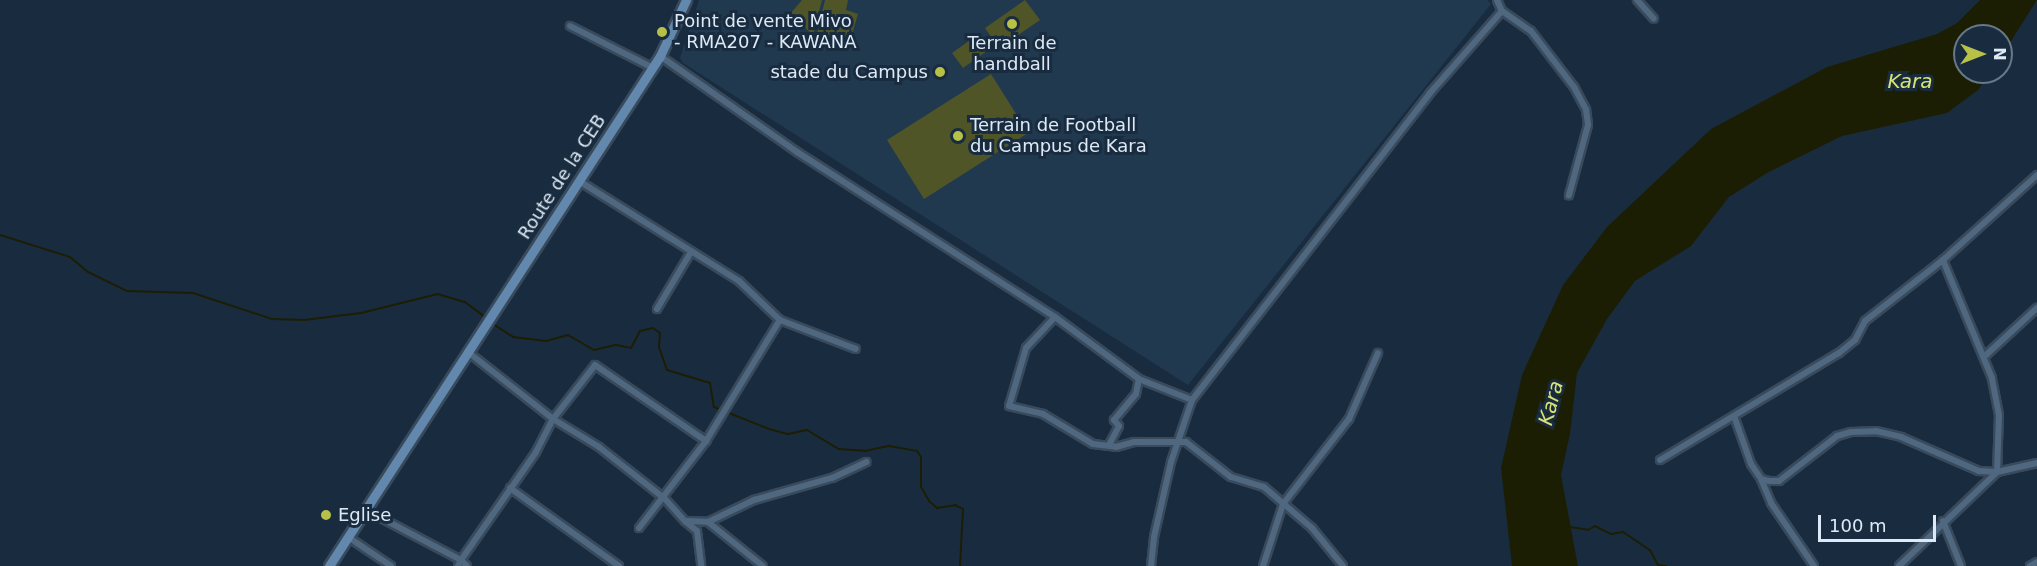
<!DOCTYPE html>
<style>
body{margin:0}
#map{position:relative;width:2037px;height:566px;overflow:hidden;background:#192c3f;font-family:"DejaVu Sans",sans-serif}
div>[style]{position:absolute}
.built>*{inset:0;background:#20394f}
.green>*{inset:0;background:#505528}
.water>*{inset:0;background:#1c1e04}
.stream>*{height:2px;margin:-1px;padding:0 1px;transform-origin:1px;border-radius:1px;background:#1c1e04}
.roads{filter:drop-shadow(2px 0 #384a5c) drop-shadow(-2px 0 #384a5c) drop-shadow(0 2px #384a5c) drop-shadow(0 -2px #384a5c)}
.street>*{height:6px;margin:-3px;padding:0 3px;transform-origin:3px;border-radius:3px;background:#4f677f}
.secondary>*{height:9px;margin:-4.5px;padding:0 4.5px;transform-origin:4.5px;border-radius:4.5px;background:#6288ae}
.dots>*{width:16px;height:16px;translate:-50% -50%;box-sizing:border-box;border:3px solid #192c3f;border-radius:50%}
span{translate:-50% -50%;white-space:nowrap;text-align:center;line-height:1.15;-webkit-text-stroke:6px #192c3f;paint-order:stroke}
.poi-label{font-size:18px;color:#dde9f6}
.left{translate:0 -50%;text-align:left}
.right{translate:-100% -50%;text-align:right}
.street-label{font-size:18px;color:#dde9f6}
.water-label{font-size:20px;color:#d8e374;font-style:italic}
.north{position:absolute;left:1953px;top:24px;width:60px;height:60px;box-sizing:border-box;background:#192c3f;border:2px solid #677888;border-radius:50%;rotate:90deg;font-size:16px;font-weight:700;line-height:24px;text-align:center;color:#dde9f6}
.north::after{content:'';display:block;margin:auto;width:21px;height:27px;background:#b7c148;clip-path:polygon(50% 0,100% 100%,50% 72%,0 100%)}
.scale{position:absolute;left:1818px;top:515px;width:118px;height:27px;box-sizing:border-box;border:3px solid #dde9f6;border-top:0;padding-left:8px;font-size:18px;line-height:21px;white-space:nowrap;color:#dde9f6;-webkit-text-stroke:4px #192c3f;paint-order:stroke}
</style>
<div id="map">
<div class="built">
<div style="clip-path:polygon(699px 0,1487px 0,1491px 4px,1188px 385px,683px 63px,680px 58px)"></div>
</div>
<div class="green">
<div style="clip-path:polygon(802px 0,822px 0,813px 35px,790px 14px)"></div>
<div style="clip-path:polygon(825px 0,848px 0,846px 10px,858px 14px,847px 51px,816px 37px)"></div>
<div style="clip-path:polygon(1025px 0,1040px 20px,999px 48px,985px 28px)"></div>
<div style="clip-path:polygon(980px 33px,991px 48px,963px 68px,952px 53px)"></div>
<div style="clip-path:polygon(991px 74px,1028px 133px,924px 199px,887px 140px)"></div>
</div>
<div class="water">
<div style="clip-path:polygon(1980px 0,2037px 0,2001px 57px,2001px 36px,1965px 36px,1965px 72px,1991px 72px,1978px 90px,1947px 113px,1842px 136px,1767px 173px,1729px 197px,1691px 246px,1635px 281px,1607px 319px,1577px 373px,1570px 434px,1561px 475px,1578px 566px,1512px 566px,1501px 468px,1522px 375px,1563px 285px,1607px 227px,1711px 129px,1827px 67px,1937px 34px,1957px 23px)"></div>
</div>
<div class="stream">
<div style="left:0;top:235px;width:73px;rotate:17.4deg"></div>
<div style="left:70px;top:257px;width:23px;rotate:40deg"></div>
<div style="left:88px;top:272px;width:43px;rotate:26deg"></div>
<div style="left:127px;top:291px;width:66px;rotate:1.7deg"></div>
<div style="left:193px;top:293px;width:83px;rotate:18.2deg"></div>
<div style="left:272px;top:319px;width:32px;rotate:2deg"></div>
<div style="left:304px;top:320px;width:57px;rotate:-7deg"></div>
<div style="left:361px;top:313px;width:79px;rotate:-13.9deg"></div>
<div style="left:438px;top:294px;width:28px;rotate:17deg"></div>
<div style="left:465px;top:302px;width:26px;rotate:37deg"></div>
<div style="left:490px;top:322px;width:27px;rotate:33deg"></div>
<div style="left:513px;top:337px;width:33px;rotate:7deg"></div>
<div style="left:546px;top:341px;width:23px;rotate:-15deg"></div>
<div style="left:568px;top:335px;width:30px;rotate:30deg"></div>
<div style="left:594px;top:350px;width:23px;rotate:-13deg"></div>
<div style="left:616px;top:345px;width:15px;rotate:11deg"></div>
<div style="left:631px;top:348px;width:19px;rotate:-62deg"></div>
<div style="left:640px;top:331px;width:13px;rotate:-13deg"></div>
<div style="left:653px;top:328px;width:9px;rotate:36deg"></div>
<div style="left:660px;top:333px;width:14px;rotate:94deg"></div>
<div style="left:659px;top:347px;width:24px;rotate:71deg"></div>
<div style="left:667px;top:370px;width:45px;rotate:16.8deg"></div>
<div style="left:710px;top:383px;width:24px;rotate:81deg"></div>
<div style="left:714px;top:407px;width:59px;rotate:21.8deg"></div>
<div style="left:769px;top:429px;width:20px;rotate:15deg"></div>
<div style="left:788px;top:434px;width:19px;rotate:-12deg"></div>
<div style="left:807px;top:430px;width:37px;rotate:31deg"></div>
<div style="left:839px;top:449px;width:26px;rotate:4deg"></div>
<div style="left:865px;top:451px;width:25px;rotate:-12deg"></div>
<div style="left:889px;top:446px;width:28px;rotate:10deg"></div>
<div style="left:917px;top:451px;width:7px;rotate:56deg"></div>
<div style="left:921px;top:457px;width:30px;rotate:90deg"></div>
<div style="left:921px;top:487px;width:16px;rotate:60deg"></div>
<div style="left:929px;top:501px;width:11px;rotate:41deg"></div>
<div style="left:937px;top:508px;width:18px;rotate:-9deg"></div>
<div style="left:955px;top:505px;width:9px;rotate:27deg"></div>
<div style="left:963px;top:509px;width:57px;rotate:93deg"></div>
<div style="left:1570px;top:527px;width:18px;rotate:9deg"></div>
<div style="left:1588px;top:530px;width:8px;rotate:-30deg"></div>
<div style="left:1595px;top:526px;width:18px;rotate:27deg"></div>
<div style="left:1611px;top:534px;width:12px;rotate:-9deg"></div>
<div style="left:1623px;top:532px;width:32px;rotate:34deg"></div>
<div style="left:1650px;top:550px;width:17px;rotate:62deg"></div>
<div style="left:1658px;top:565px;width:8px;rotate:7deg"></div>
</div>
<div class="roads">
<div class="street">
<div style="left:1497px;top:0;width:12px;rotate:66deg"></div>
<div style="left:1502px;top:11px;width:35px;rotate:35deg"></div>
<div style="left:1531px;top:31px;width:71px;rotate:52.5deg"></div>
<div style="left:1574px;top:87px;width:26px;rotate:62deg"></div>
<div style="left:1586px;top:110px;width:15px;rotate:82deg"></div>
<div style="left:1588px;top:125px;width:73px;rotate:105.2deg"></div>
<div style="left:1637px;top:0;width:25px;rotate:48deg"></div>
<div style="left:570px;top:26px;width:93px;rotate:26.8deg"></div>
<div style="left:660px;top:56px;width:167px;rotate:35deg"></div>
<div style="left:797px;top:152px;width:306px;rotate:32.6deg"></div>
<div style="left:1055px;top:317px;width:104px;rotate:36.4deg"></div>
<div style="left:1139px;top:379px;width:57px;rotate:21.6deg"></div>
<div style="left:1192px;top:400px;width:388px;rotate:-52.2deg"></div>
<div style="left:1430px;top:93px;width:109px;rotate:-48.7deg"></div>
<div style="left:579px;top:181px;width:189px;rotate:32deg"></div>
<div style="left:739px;top:281px;width:57px;rotate:43.6deg"></div>
<div style="left:780px;top:320px;width:81px;rotate:20.9deg"></div>
<div style="left:657px;top:309px;width:66px;rotate:-59.2deg"></div>
<div style="left:1055px;top:317px;width:42px;rotate:133.1deg"></div>
<div style="left:1026px;top:348px;width:60px;rotate:106.3deg"></div>
<div style="left:1009px;top:406px;width:35px;rotate:13deg"></div>
<div style="left:1043px;top:414px;width:58px;rotate:31deg"></div>
<div style="left:1093px;top:444px;width:23px;rotate:7deg"></div>
<div style="left:1116px;top:447px;width:19px;rotate:-16deg"></div>
<div style="left:1134px;top:442px;width:52px"></div>
<div style="left:1186px;top:442px;width:57px;rotate:37.9deg"></div>
<div style="left:1231px;top:477px;width:34px;rotate:17deg"></div>
<div style="left:1264px;top:487px;width:63px;rotate:40.5deg"></div>
<div style="left:1312px;top:528px;width:49px;rotate:50.8deg"></div>
<div style="left:468px;top:352px;width:108px;rotate:38.2deg"></div>
<div style="left:553px;top:419px;width:54px;rotate:31.3deg"></div>
<div style="left:599px;top:447px;width:84px;rotate:38.2deg"></div>
<div style="left:665px;top:499px;width:30px;rotate:48deg"></div>
<div style="left:685px;top:521px;width:23px;rotate:2deg"></div>
<div style="left:708px;top:522px;width:51px;rotate:-25.6deg"></div>
<div style="left:754px;top:500px;width:81px;rotate:-15.8deg"></div>
<div style="left:832px;top:478px;width:38px;rotate:-25deg"></div>
<div style="left:1985px;top:356px;width:71px;rotate:-42.7deg"></div>
<div style="left:1734px;top:416px;width:51px;rotate:70.5deg"></div>
<div style="left:1751px;top:464px;width:18px;rotate:56deg"></div>
<div style="left:1761px;top:479px;width:8px;rotate:14deg"></div>
<div style="left:1769px;top:481px;width:10px"></div>
<div style="left:1779px;top:481px;width:73px;rotate:-37.8deg"></div>
<div style="left:1837px;top:436px;width:15px;rotate:-16deg"></div>
<div style="left:1851px;top:432px;width:25px;rotate:-2deg"></div>
<div style="left:1876px;top:431px;width:26px;rotate:13deg"></div>
<div style="left:1901px;top:437px;width:85px;rotate:23.6deg"></div>
<div style="left:1979px;top:471px;width:18px;rotate:3deg"></div>
<div style="left:1997px;top:472px;width:41px;rotate:-12.7deg"></div>
<div style="left:1109px;top:445px;width:21px;rotate:-62deg"></div>
<div style="left:1119px;top:426px;width:8px;rotate:-130deg"></div>
<div style="left:1114px;top:420px;width:34px;rotate:-50deg"></div>
<div style="left:1136px;top:394px;width:15px;rotate:-79deg"></div>
<div style="left:1660px;top:460px;width:209px;rotate:-30.9deg"></div>
<div style="left:1839px;top:353px;width:21px;rotate:-39deg"></div>
<div style="left:1855px;top:340px;width:21px;rotate:-62deg"></div>
<div style="left:1865px;top:321px;width:99px;rotate:-38deg"></div>
<div style="left:1761px;top:479px;width:26px;rotate:67deg"></div>
<div style="left:1771px;top:503px;width:76px;rotate:55.7deg"></div>
<div style="left:510px;top:488px;width:134px;rotate:35.6deg"></div>
<div style="left:366px;top:510px;width:107px;rotate:27.8deg"></div>
<div style="left:461px;top:560px;width:131px;rotate:-55.2deg"></div>
<div style="left:536px;top:452px;width:37px;rotate:-63deg"></div>
<div style="left:553px;top:419px;width:68px;rotate:-52.1deg"></div>
<div style="left:595px;top:365px;width:135px;rotate:34.4deg"></div>
<div style="left:1943px;top:521px;width:48px;rotate:68.2deg"></div>
<div style="left:686px;top:522px;width:14px;rotate:39deg"></div>
<div style="left:697px;top:531px;width:35px;rotate:83deg"></div>
<div style="left:708px;top:522px;width:70px;rotate:38.7deg"></div>
<div style="left:639px;top:528px;width:110px;rotate:-52.4deg"></div>
<div style="left:706px;top:441px;width:142px;rotate:-58.6deg"></div>
<div style="left:348px;top:537px;width:52px;rotate:34deg"></div>
<div style="left:458px;top:566px;width:7px;rotate:-63deg"></div>
<div style="left:461px;top:560px;width:8px;rotate:45deg"></div>
<div style="left:1151px;top:566px;width:29px;rotate:-84deg"></div>
<div style="left:1154px;top:537px;width:77px;rotate:-77.2deg"></div>
<div style="left:1171px;top:462px;width:65px;rotate:-71.3deg"></div>
<div style="left:1263px;top:566px;width:65px;rotate:-72.1deg"></div>
<div style="left:1283px;top:504px;width:108px;rotate:-52.2deg"></div>
<div style="left:1349px;top:419px;width:72px;rotate:-66.3deg"></div>
<div style="left:1899px;top:566px;width:136px;rotate:-43.8deg"></div>
<div style="left:1997px;top:472px;width:57px;rotate:-88deg"></div>
<div style="left:1999px;top:415px;width:38px;rotate:-101deg"></div>
<div style="left:1992px;top:378px;width:128px;rotate:-112.6deg"></div>
<div style="left:1943px;top:260px;width:127px;rotate:-42.1deg"></div>
<div style="left:2030px;top:566px;width:8px;rotate:-30deg"></div>
</div>
<div class="secondary">
<div style="left:329px;top:566px;width:608px;rotate:-57.02deg"></div>
<div style="left:660px;top:56px;width:62px;rotate:-65.1deg"></div>
</div>
</div>
<div class="dots">
<div style="left:1012px;top:24px;background:#b7c148"></div>
<div style="left:662px;top:32px;background:#b7c148"></div>
<div style="left:940px;top:72px;background:#b7c148"></div>
<div style="left:958px;top:136px;background:#b7c148"></div>
<div style="left:326px;top:515px;background:#b7c148"></div>
</div>
<div class="poi-label">
<span class="left" style="left:674px;top:32px">Point de vente Mivo<br>- RMA207 - KAWANA</span>
<span style="left:1012px;top:54px">Terrain de<br>handball</span>
<span class="right" style="left:928px;top:72px">stade du Campus</span>
<span class="left" style="left:970px;top:136px">Terrain de Football<br>du Campus de Kara</span>
<span class="left" style="left:338px;top:515px">Eglise</span>
</div>
<div class="street-label">
<span style="left:562px;top:177px;rotate:-57deg">Route de la CEB</span>
</div>
<div class="water-label">
<span style="left:1910px;top:81px">Kara</span>
<span style="left:1551px;top:403px;rotate:-75deg">Kara</span>
</div>
<div class="north">N</div>
<div class="scale">100 m</div>
</div>
